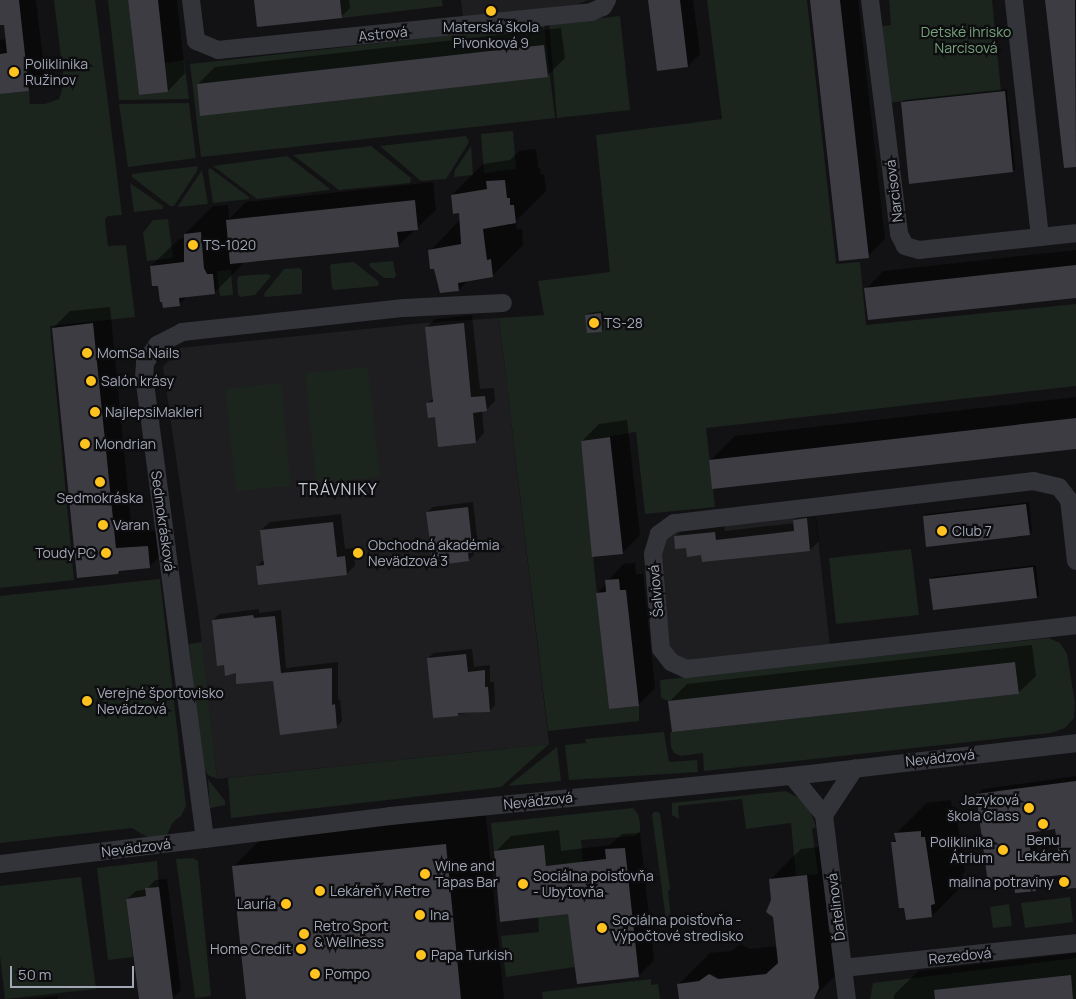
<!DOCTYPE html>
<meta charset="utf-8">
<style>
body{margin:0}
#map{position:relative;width:1076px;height:999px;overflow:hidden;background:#121214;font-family:Manrope,sans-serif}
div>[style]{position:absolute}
.built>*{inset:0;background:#1e1e21}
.green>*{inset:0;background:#1c241e}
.shadow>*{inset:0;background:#0007}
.building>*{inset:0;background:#3c3c42}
.minor>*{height:18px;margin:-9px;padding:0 9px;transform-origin:9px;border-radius:9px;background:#33343a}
.dots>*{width:14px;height:14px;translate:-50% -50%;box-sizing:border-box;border:2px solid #0d0d0f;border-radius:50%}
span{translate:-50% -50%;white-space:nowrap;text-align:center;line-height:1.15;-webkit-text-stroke:4.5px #0d0d0f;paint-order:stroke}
.poi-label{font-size:14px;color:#a2a7b6}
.left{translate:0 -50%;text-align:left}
.right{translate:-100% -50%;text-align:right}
.park-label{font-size:14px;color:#77a37d}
.street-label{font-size:14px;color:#a2a7b6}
.quarter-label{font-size:16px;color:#c4c6d2;letter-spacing:1px}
.scale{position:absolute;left:10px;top:966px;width:124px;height:22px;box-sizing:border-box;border:2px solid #a2a7b6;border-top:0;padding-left:6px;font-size:15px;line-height:18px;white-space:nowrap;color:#a2a7b6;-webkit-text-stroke:4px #0d0d0f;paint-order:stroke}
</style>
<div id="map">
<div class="built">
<div style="clip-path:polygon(461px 0,588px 0,576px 5px,463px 17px)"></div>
<div style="clip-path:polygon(499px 318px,549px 744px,217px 779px,199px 617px,163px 367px,180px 348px,424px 323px)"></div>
<div style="clip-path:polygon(815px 512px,830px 647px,690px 662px,679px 657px,671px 649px,668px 640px,657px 554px,671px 531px)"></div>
</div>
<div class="green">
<div style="clip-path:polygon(54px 0,95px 0,122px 215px,108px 216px,105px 219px,108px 246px,126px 245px,135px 317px,50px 326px,74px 580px,0 588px,0 94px,29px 91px,30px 104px,45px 104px,59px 99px,64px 83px)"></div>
<div style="clip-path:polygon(108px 0,128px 0,139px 95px,168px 92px,165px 63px,184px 60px,189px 99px,119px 100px)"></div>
<div style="clip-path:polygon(340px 0,442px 0,443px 6px,342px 18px)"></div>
<div style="clip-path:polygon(707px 0,807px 0,836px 264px,860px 262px,866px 325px,1076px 304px,1076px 386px,706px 428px,715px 507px,645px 514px,636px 432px,581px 441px,609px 709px,639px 706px,639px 721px,548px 731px,499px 318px,544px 315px,538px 281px,610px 272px,596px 135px,722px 119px)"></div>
<div style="clip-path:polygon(889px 0,992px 0,1001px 91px,886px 103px,876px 27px,891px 25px)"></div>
<div style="clip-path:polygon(620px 16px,630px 110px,557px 118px,549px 24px)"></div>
<div style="clip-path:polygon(544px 25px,555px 118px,201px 157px,190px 64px)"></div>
<div style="clip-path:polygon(189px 103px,196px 158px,128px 167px,119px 104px)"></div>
<div style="clip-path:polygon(513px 131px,516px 169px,484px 173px,481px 134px)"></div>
<div style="clip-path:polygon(466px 136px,469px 142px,446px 179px,421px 181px,380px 146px)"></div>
<div style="clip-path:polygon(371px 146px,411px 178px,410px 183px,339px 190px,293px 155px)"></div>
<div style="clip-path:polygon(471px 146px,473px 175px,454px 177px,455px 170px)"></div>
<div style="clip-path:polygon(287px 156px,329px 188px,329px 190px,257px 199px,213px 166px)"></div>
<div style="clip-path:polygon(198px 166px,197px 171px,174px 206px,170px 206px,132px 177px,132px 174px)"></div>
<div style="clip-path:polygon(210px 168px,249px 197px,249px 199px,213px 203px,208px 170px)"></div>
<div style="clip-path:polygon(202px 170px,208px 204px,179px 207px,178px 206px)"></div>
<div style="clip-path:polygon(130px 183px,163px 206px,163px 209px,134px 212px)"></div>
<div style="clip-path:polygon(168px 219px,173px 258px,147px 261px,143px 233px,153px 220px)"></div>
<div style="clip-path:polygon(393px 261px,396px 276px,394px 278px,384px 278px,369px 266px,370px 263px)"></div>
<div style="clip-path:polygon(354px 262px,379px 282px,378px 286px,334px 290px,332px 288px,330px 266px,332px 264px)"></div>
<div style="clip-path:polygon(299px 268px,302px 270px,302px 294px,265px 297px,264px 294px,284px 269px)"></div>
<div style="clip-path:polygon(231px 270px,233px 295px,220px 296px,217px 271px)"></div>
<div style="clip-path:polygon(268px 274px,271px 276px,255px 295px,240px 297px,238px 295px,237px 279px,239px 276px)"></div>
<div style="clip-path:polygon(368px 367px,380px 477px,316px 483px,305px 373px)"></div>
<div style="clip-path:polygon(281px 383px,291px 486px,236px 491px,225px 389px)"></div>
<div style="clip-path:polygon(911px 549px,919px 615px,836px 624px,829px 558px)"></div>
<div style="clip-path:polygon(160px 579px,186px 806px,181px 816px,173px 822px,167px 835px,152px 840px,132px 828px,0 843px,0 596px)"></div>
<div style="clip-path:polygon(1049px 638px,1060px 643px,1067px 654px,1075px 703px,1074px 718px,1065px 728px,1051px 733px,704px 771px,703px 753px,681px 756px,674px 753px,671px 747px,670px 732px,1019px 694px,1015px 662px,668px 701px,661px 698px,660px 680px)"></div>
<div style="clip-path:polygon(202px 642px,217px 779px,208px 775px,203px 767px,199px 735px,189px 644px)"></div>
<div style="clip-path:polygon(664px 732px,669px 762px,697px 760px,698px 772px,569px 780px,565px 745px,586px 743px,585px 739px)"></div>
<div style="clip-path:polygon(549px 744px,501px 787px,231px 818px,228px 778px)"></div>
<div style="clip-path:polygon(557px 747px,561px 781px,508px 786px)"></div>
<div style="clip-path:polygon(208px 779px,225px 801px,225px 805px,210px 808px)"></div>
<div style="clip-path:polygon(786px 791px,802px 800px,810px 810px,816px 827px,812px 829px,818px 874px,796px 876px,791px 823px,746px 829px,742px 799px,678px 806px,679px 819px,672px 815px,672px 803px)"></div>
<div style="clip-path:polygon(633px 808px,638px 814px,640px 824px,640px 831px,635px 836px,581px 840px,583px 862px,562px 865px,575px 967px,506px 977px,501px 936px,539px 932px,538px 917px,552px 916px,544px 845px,494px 851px,491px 823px)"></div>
<div style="clip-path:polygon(654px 812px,658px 812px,660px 814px,670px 889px,668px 891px,671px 920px,666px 920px,652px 815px)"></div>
<div style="clip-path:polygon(193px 858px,198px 861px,211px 996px,195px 998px,176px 859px)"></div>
<div style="clip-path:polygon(157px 861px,159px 887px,145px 888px,146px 896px,126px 899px,133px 957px,108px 960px,97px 868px)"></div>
<div style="clip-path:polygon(81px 877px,96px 989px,5px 999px,0 956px,0 886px)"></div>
<div style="clip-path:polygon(1070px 897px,1073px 922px,1025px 928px,1021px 903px)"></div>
<div style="clip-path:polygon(1009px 904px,1012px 926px,993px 928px,990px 907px)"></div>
<div style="clip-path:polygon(1076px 958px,1076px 999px,870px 999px,873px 983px)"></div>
<div style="clip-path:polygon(651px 979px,651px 985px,658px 984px,660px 999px,543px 999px,542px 992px)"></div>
</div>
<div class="shadow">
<div style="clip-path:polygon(0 0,36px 0,45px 74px,29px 90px,0 93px,0 40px,7px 39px,5px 24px,0 24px)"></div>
<div style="clip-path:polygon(129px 0,177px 0,185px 73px,168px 91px)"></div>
<div style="clip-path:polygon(256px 0,349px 0,350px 8px,341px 17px)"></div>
<div style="clip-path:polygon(650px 0,693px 0,700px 54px,688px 66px,658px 70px)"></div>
<div style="clip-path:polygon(811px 0,858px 0,885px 239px,868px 256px)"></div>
<div style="clip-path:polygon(1047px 0,1076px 0,1076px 166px,1065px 167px)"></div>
<div style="clip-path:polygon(561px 28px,565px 58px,548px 75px,198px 84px,215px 67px)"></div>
<div style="clip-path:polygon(1007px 89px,1015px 169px,1013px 171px,902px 102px,904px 100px)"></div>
<div style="clip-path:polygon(536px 149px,538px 168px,540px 168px,541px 175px,544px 174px,546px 191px,516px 221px,517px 229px,522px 229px,523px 245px,492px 276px,467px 281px,459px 290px,430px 251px,460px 220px,460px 212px,452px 195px,483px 164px,510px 160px,519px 151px)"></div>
<div style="clip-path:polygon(433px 182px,436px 210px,398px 246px,242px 262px,242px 265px,214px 293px,188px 295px,179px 305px,159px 284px,151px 266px,179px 239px,185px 238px,185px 234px,213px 206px,228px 205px,229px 219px,246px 202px)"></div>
<div style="clip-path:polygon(1076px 250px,1076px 297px,866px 289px,883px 271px)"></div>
<div style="clip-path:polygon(110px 307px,132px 532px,164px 530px,166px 550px,150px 566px,121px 569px,118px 573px,53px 328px,70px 311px)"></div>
<div style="clip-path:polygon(603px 311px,604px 328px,602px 331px,586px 315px,589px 313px)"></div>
<div style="clip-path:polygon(472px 315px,480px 389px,494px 388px,495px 401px,486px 410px,482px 411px,484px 433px,476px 442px,436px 416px,428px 403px,434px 397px,426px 328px,435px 319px)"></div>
<div style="clip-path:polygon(1076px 397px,1076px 447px,711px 460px,735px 436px)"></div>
<div style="clip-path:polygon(627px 420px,640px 535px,622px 553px,582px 441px,599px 424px)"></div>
<div style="clip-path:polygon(473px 502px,478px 545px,473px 550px,474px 555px,468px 560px,440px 555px,427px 512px,433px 507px)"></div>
<div style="clip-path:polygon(1029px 502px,1032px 531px,1030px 534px,924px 516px,927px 514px)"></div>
<div style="clip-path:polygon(815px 510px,819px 541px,810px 550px,702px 554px,687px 547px,675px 537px,684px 528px,724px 524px,725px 531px,795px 523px,794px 520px,803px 511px)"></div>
<div style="clip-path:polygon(341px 514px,345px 549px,353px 548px,355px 565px,347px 574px,257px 566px,265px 559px,261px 530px,270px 522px)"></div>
<div style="clip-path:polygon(635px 563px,636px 574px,643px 574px,655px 688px,638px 705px,597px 594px,623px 564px)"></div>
<div style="clip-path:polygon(1036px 565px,1039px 595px,1037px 597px,931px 579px,933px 577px)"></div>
<div style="clip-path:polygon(259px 609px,259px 613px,281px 610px,286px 668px,338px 662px,338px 700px,340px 699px,342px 721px,336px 727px,274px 680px,237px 671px,213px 620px,219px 614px)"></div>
<div style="clip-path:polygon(1032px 645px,1036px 676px,1018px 693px,670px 701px,687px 684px)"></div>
<div style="clip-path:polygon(472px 649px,474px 667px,490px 665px,490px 682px,494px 682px,495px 705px,490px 711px,434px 716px,428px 658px,434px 653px)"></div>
<div style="clip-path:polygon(evenodd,1076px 776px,1076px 887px,1062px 873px,1040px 876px,1041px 884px,1035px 890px,1015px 880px,977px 795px,983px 789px,1076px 776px,1056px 828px,1060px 853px,1038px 856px,1034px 831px,1056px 828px)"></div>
<div style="clip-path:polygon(951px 800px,952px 807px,955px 807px,965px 872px,962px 875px,963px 885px,932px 916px,892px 843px,896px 838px,896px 834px,927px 803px)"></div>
<div style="clip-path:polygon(485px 805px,504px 999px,247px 999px,234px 866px,273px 827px)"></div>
<div style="clip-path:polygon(559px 830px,561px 851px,610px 845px,622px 834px,640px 833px,654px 960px,638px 976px,570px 913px,496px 851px,511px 836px)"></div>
<div style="clip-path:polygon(evenodd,837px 845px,850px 956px,846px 965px,812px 999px,680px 999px,679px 984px,710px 953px,731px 951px,741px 944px,750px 949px,777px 946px,770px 880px,801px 849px,837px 845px,711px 974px,724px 981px,723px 983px,711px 977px,711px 974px)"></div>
<div style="clip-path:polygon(167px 879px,181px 990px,172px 999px,140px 999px,127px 899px,136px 891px,147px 889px,155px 880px)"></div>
<div style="clip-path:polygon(1076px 953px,1076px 999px,894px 999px,894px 995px,918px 971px)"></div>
<div style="clip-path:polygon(58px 996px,58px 999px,28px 999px)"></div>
</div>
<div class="building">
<div style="clip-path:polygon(0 0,19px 0,29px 91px,0 94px,0 54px,7px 53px,4px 25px,0 25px)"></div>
<div style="clip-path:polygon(128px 0,158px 0,168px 92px,139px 95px)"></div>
<div style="clip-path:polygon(254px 0,340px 0,342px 18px,257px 27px)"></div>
<div style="clip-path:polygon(648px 0,680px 0,688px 67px,657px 71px)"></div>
<div style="clip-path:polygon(810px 0,840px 0,869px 258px,839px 261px)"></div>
<div style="clip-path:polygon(1045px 0,1075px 0,1076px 167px,1064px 168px)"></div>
<div style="clip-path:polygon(544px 45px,548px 77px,200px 116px,197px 84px)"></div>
<div style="clip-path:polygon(1005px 91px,1013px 172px,909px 184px,901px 102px)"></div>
<div style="clip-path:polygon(505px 180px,507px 198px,510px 198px,510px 205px,514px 205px,516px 223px,483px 229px,487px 260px,491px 259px,493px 277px,458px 283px,459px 291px,440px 293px,434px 269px,430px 269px,428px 250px,461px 244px,459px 213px,453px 214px,451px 195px,487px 189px,486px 181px)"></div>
<div style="clip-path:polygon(415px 200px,418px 230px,397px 232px,399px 247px,230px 264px,226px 220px)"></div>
<div style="clip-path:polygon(201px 232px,204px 268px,207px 274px,213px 274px,215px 294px,179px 298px,180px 306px,163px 308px,162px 302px,160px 302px,158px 286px,152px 286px,150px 266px,184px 262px,184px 234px)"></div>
<div style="clip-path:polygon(1076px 265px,1076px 298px,868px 320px,864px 288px)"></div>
<div style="clip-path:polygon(601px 313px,602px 332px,587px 333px,585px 315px)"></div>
<div style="clip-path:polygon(93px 323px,116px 548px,148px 546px,150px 568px,119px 571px,118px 574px,77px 578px,52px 328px)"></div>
<div style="clip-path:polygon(464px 323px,471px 397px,485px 396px,487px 411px,473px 413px,476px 443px,438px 447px,435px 417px,428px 418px,426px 403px,433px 402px,425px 327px)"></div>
<div style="clip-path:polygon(1076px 418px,1076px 449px,712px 489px,709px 460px)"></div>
<div style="clip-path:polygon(610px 437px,623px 554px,592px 557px,581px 441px)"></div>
<div style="clip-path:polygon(1026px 504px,1030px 535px,926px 547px,923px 516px)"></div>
<div style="clip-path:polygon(468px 507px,473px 552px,468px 553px,469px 561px,440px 565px,439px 556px,432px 557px,426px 512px)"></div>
<div style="clip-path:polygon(807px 518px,810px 551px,702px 562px,701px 555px,687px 557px,686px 548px,675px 549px,674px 536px,715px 532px,716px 540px,794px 531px,793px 520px)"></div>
<div style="clip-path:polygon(333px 522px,337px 557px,345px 556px,347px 575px,258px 585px,256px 566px,264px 565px,260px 530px)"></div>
<div style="clip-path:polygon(1033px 567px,1037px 598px,933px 610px,929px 579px)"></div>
<div style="clip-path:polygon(619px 579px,620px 590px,626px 590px,639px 706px,609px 709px,596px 593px,606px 592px,605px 580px)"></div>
<div style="clip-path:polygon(253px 615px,254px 618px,275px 616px,281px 673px,332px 668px,332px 705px,335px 704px,337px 728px,280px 735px,273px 681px,236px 684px,236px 673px,225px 676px,224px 665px,217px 666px,212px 620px)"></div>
<div style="clip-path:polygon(466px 654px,468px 672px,485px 670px,485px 687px,488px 687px,490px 712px,458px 713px,458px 716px,433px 718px,427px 658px)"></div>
<div style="clip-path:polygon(1015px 662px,1019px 694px,672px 732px,668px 701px)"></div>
<div style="clip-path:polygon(evenodd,1076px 781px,1076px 888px,1063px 889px,1061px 875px,1034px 878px,1036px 891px,1015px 893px,1014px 881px,988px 884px,976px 794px,1076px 781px,1055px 829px,1059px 858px,1032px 862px,1028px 833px,1055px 829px)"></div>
<div style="clip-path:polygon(921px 831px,921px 837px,925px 837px,935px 904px,931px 905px,932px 917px,906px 920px,904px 908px,899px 908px,891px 842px,896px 842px,894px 833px)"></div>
<div style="clip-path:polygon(446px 844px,461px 999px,246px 999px,232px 866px)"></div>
<div style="clip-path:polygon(544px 845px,546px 866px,606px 859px,605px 849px,625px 848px,639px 977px,577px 984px,568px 914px,500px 922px,494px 851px)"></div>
<div style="clip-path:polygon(807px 875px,819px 988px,814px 999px,679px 999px,677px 984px,699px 981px,709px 974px,718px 979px,766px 974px,778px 963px,773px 917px,766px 912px,771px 900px,769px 879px)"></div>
<div style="clip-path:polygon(159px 887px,173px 999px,139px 999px,126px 899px,146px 896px,145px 888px)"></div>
<div style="clip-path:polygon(1071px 975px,1073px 999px,935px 999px,934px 990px)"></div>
</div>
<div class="minor">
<div style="left:191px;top:0;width:41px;rotate:83deg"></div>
<div style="left:196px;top:41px;width:24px;rotate:22deg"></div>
<div style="left:218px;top:50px;width:375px;rotate:-5.8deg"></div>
<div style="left:591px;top:12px;width:13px;rotate:-23deg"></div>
<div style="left:603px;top:7px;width:8px;rotate:-60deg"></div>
<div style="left:870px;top:0;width:236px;rotate:82.9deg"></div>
<div style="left:899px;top:234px;width:13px;rotate:63deg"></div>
<div style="left:905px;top:246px;width:15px;rotate:16deg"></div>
<div style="left:919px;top:250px;width:122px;rotate:-6.1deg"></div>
<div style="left:1040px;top:237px;width:238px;rotate:-96.3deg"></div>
<div style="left:1040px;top:237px;width:36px;rotate:-6deg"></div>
<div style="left:1076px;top:561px;width:61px;rotate:-96.5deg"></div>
<div style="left:1069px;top:500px;width:16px;rotate:-128deg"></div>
<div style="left:1059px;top:487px;width:26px;rotate:-167deg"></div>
<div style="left:1034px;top:481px;width:362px;rotate:173.3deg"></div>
<div style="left:674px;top:523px;width:19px;rotate:144deg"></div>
<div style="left:659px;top:534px;width:21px;rotate:107deg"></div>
<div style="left:653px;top:554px;width:95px;rotate:85.2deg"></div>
<div style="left:661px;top:649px;width:16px;rotate:52deg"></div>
<div style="left:671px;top:662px;width:17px;rotate:25deg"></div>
<div style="left:686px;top:669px;width:392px;rotate:-6.4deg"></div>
<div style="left:792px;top:776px;width:50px;rotate:50.6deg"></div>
<div style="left:824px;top:815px;width:185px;rotate:82.9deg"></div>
<div style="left:824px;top:815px;width:56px;rotate:-56.6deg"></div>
<div style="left:205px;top:839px;width:465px;rotate:-97.5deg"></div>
<div style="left:144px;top:378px;width:15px;rotate:-86deg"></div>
<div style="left:145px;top:363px;width:22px;rotate:-56deg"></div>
<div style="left:157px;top:345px;width:28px;rotate:-27deg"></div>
<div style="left:182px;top:332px;width:223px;rotate:-6.2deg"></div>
<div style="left:404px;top:308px;width:99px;rotate:-2.9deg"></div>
<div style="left:0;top:864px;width:393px;rotate:-7deg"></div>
<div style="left:390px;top:816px;width:404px;rotate:-5.7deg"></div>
<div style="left:792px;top:776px;width:286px;rotate:-6.6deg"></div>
<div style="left:843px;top:968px;width:234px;rotate:-6.1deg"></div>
</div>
<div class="dots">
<div style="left:491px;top:11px;background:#ffc31f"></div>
<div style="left:14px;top:72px;background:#ffc31f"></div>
<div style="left:193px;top:245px;background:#ffc31f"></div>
<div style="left:594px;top:323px;background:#ffc31f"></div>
<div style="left:87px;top:353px;background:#ffc31f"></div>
<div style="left:91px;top:381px;background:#ffc31f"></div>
<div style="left:95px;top:412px;background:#ffc31f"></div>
<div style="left:85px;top:444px;background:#ffc31f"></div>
<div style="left:100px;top:482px;background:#ffc31f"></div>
<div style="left:103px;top:525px;background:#ffc31f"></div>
<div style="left:942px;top:531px;background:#ffc31f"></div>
<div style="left:106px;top:553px;background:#ffc31f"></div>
<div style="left:358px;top:553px;background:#ffc31f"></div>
<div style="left:87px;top:701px;background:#ffc31f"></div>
<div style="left:1029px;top:808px;background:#ffc31f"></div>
<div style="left:1043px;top:824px;background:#ffc31f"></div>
<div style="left:1003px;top:850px;background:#ffc31f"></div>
<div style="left:425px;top:874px;background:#ffc31f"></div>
<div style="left:1064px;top:882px;background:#ffc31f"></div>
<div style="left:523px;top:884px;background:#ffc31f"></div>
<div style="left:320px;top:891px;background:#ffc31f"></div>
<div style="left:286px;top:904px;background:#ffc31f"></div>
<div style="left:420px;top:915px;background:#ffc31f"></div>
<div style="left:602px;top:928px;background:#ffc31f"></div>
<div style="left:304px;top:934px;background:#ffc31f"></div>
<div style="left:301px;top:949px;background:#ffc31f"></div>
<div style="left:421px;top:955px;background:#ffc31f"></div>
<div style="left:315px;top:974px;background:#ffc31f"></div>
</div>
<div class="poi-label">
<span style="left:491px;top:35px">Materská škola<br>Pivonková 9</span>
<span class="left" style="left:25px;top:72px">Poliklinika<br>Ružinov</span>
<span class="left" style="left:203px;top:245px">TS-1020</span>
<span class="left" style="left:604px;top:323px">TS-28</span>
<span class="left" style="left:97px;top:353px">MomSa Nails</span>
<span class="left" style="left:101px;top:381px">Salón krásy</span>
<span class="left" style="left:105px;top:412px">NajlepsiMakleri</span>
<span class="left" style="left:95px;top:444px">Mondrian</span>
<span style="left:100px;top:498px">Sedmokráska</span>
<span class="left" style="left:113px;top:525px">Varan</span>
<span class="left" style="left:952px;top:531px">Club 7</span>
<span class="left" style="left:368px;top:553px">Obchodná akadémia<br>Nevädzová 3</span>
<span class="right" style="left:96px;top:553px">Toudy PC</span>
<span class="left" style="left:97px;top:701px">Verejné športovisko<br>Nevädzová</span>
<span class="right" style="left:1019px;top:808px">Jazyková<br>škola Class</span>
<span style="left:1043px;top:848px">Benu<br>Lekáreň</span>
<span class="right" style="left:993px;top:850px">Poliklinika<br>Átrium</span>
<span class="left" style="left:435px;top:874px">Wine and<br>Tapas Bar</span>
<span class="left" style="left:533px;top:884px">Sociálna poisťovňa<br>- Ubytovňa</span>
<span class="right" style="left:1054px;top:882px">malina potraviny</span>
<span class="left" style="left:330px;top:891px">Lekáreň v Retre</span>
<span class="right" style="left:276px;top:904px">Lauría</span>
<span class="left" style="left:430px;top:915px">Ina</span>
<span class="left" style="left:612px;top:928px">Sociálna poisťovňa -<br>Výpočtové stredisko</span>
<span class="left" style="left:314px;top:934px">Retro Sport<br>&amp; Wellness</span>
<span class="right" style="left:291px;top:949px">Home Credit</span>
<span class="left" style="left:431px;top:955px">Papa Turkish</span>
<span class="left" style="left:325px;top:974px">Pompo</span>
</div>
<div class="park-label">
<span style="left:966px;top:40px">Detské ihrisko<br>Narcisová</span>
</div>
<div class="street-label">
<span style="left:383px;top:34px;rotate:-6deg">Astrová</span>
<span style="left:894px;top:191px;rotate:-97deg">Narcisová</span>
<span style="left:163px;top:521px;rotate:82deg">Sedmokrásková</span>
<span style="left:656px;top:591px;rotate:-95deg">Šalviová</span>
<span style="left:940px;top:758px;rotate:-6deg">Nevädzová</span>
<span style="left:538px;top:801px;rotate:-6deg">Nevädzová</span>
<span style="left:136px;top:848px;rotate:-7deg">Nevädzová</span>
<span style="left:836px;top:907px;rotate:-97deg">Ďatelinová</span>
<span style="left:960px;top:956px;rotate:-6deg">Rezedová</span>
</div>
<div class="quarter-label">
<span style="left:338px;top:489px">TRÁVNIKY</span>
</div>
<div class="scale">50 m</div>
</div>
